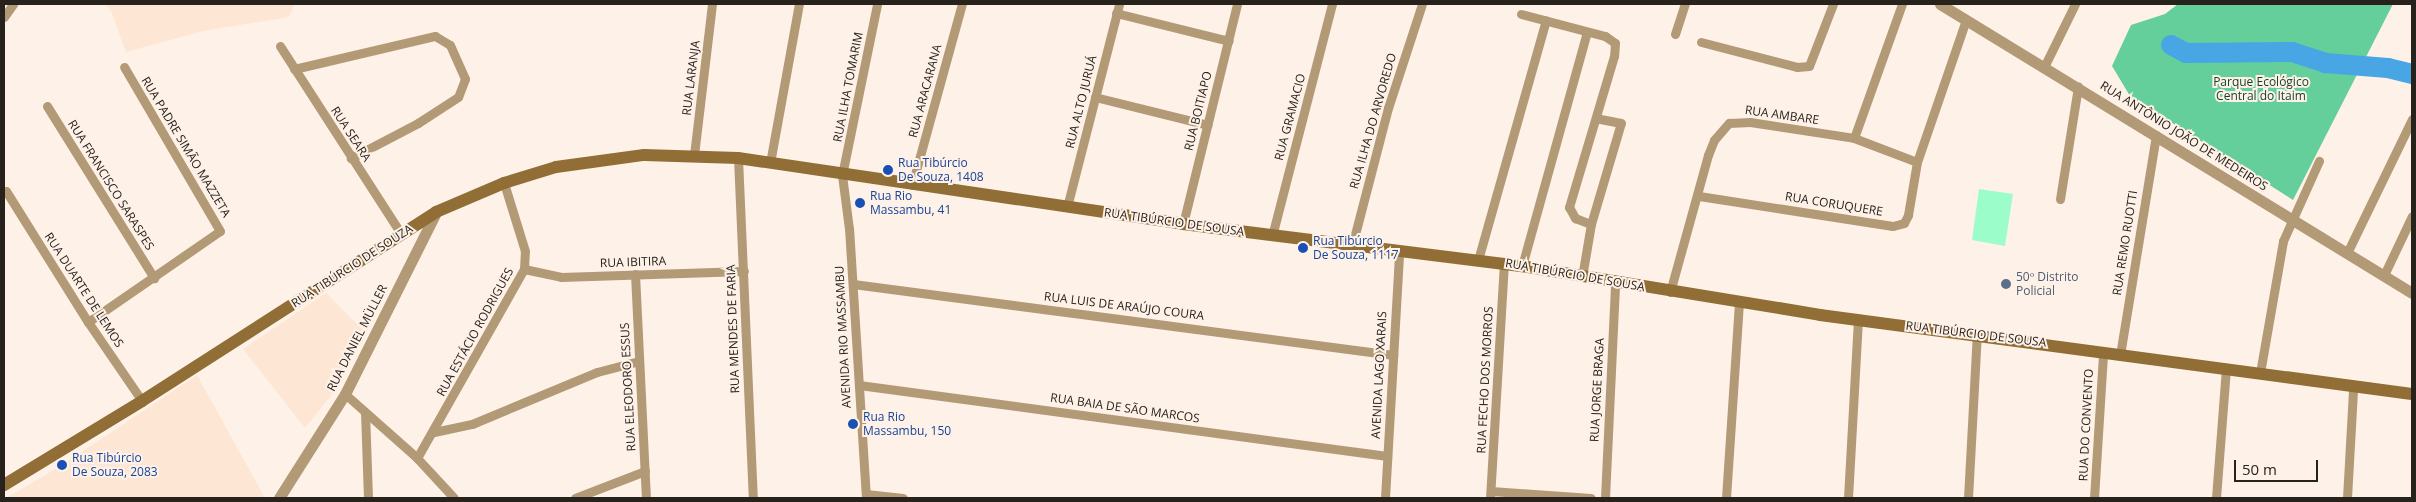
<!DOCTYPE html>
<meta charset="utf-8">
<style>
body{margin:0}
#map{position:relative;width:2416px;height:502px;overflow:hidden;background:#fef1e7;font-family:"Open Sans",sans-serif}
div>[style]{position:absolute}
.built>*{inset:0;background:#fde7d4}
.green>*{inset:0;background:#9bfdca}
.forest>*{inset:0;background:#64cf9b}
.river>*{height:20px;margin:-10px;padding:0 10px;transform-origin:10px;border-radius:10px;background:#48a6e4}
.minor>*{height:9px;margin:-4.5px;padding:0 4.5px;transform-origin:4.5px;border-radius:4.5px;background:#b39a77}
.tertiary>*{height:11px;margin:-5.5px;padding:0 5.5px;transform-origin:5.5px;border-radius:5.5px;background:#b39a77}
.secondary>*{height:12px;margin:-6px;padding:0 6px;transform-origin:6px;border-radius:6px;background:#926e37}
.dots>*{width:14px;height:14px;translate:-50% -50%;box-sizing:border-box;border:2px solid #fef1e7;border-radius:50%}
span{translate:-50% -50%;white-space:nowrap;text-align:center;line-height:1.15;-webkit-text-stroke:4px #fef1e7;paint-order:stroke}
.street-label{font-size:12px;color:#28221d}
.park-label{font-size:12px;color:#103e29}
.transit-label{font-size:12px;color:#164399}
.left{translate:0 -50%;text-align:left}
.service-label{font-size:12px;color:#4e5e75}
.frame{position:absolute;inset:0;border:5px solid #28221d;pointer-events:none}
.scale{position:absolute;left:2234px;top:460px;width:84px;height:22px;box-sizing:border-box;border:2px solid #28221d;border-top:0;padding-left:6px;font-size:15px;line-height:18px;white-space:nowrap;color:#28221d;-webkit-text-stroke:4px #fef1e7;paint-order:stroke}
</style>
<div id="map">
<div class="built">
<div style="clip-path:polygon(105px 4px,295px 4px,289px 17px,203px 31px,126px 52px,111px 11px)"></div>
<div style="clip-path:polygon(326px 293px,364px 331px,330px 397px,305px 428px,243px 349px)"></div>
<div style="clip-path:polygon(197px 375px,265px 498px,6px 498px,62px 465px)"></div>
</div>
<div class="green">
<div style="clip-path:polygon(1979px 189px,2013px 194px,2005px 246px,1972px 240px)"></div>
</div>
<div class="forest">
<div style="clip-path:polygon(2178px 4px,2393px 4px,2293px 200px,2130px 96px,2112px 66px,2131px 25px,2165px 14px)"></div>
</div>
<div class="river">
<div style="left:2171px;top:45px;width:17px;rotate:28deg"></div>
<div style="left:2186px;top:53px;width:106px;rotate:-0.5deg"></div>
<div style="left:2292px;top:52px;width:35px;rotate:18deg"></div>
<div style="left:2325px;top:63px;width:63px;rotate:4.5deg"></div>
<div style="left:2388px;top:68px;width:25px;rotate:14deg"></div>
</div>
<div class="minor">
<div style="left:1116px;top:13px;width:116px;rotate:13.9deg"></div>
<div style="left:1521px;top:14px;width:87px;rotate:14.7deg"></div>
<div style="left:1605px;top:36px;width:12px;rotate:35deg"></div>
<div style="left:1615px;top:43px;width:13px;rotate:94deg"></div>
<div style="left:1614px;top:56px;width:158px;rotate:106.6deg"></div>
<div style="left:1569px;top:207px;width:13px;rotate:61deg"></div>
<div style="left:1575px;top:218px;width:17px;rotate:21deg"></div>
<div style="left:4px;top:17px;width:16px;rotate:-55deg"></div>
<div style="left:1675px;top:34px;width:32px;rotate:-72deg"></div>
<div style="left:1701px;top:42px;width:99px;rotate:14.6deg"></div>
<div style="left:1797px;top:67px;width:12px;rotate:-5deg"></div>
<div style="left:1809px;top:66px;width:66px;rotate:-68.8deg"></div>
<div style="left:280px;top:46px;width:224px;rotate:57.2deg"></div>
<div style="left:2045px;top:65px;width:68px;rotate:-63.8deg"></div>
<div style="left:294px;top:69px;width:145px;rotate:-13.2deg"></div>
<div style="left:435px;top:36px;width:17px;rotate:31deg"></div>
<div style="left:450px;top:45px;width:37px;rotate:66deg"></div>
<div style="left:465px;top:79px;width:19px;rotate:111deg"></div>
<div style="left:458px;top:97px;width:48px;rotate:147deg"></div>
<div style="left:418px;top:123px;width:76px;rotate:152.4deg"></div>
<div style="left:1095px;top:97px;width:116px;rotate:13.9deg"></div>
<div style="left:47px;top:106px;width:203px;rotate:58.1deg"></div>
<div style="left:1854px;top:138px;width:142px;rotate:-70.3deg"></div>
<div style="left:694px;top:155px;width:152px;rotate:-83.2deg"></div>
<div style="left:738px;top:158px;width:340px;rotate:87.5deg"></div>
<div style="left:770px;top:163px;width:162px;rotate:-79.7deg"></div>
<div style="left:912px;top:185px;width:188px;rotate:-74.6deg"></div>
<div style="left:6px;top:191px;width:155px;rotate:58deg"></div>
<div style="left:88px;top:322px;width:96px;rotate:55.6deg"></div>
<div style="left:1699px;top:196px;width:196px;rotate:8.8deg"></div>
<div style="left:1893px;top:226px;width:11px;rotate:-15deg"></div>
<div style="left:1904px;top:223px;width:9px;rotate:-63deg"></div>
<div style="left:1908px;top:215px;width:54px;rotate:-80.4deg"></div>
<div style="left:1917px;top:162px;width:150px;rotate:-71deg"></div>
<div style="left:2060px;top:199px;width:114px;rotate:-80.9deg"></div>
<div style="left:1067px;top:207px;width:210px;rotate:-75.6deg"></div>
<div style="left:1183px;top:224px;width:227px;rotate:-76.2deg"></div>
<div style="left:1272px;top:236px;width:240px;rotate:-75.5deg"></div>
<div style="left:1352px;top:246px;width:143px;rotate:-75.4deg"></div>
<div style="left:1388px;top:108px;width:109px;rotate:-71.9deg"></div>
<div style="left:2347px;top:253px;width:149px;rotate:-64.1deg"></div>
<div style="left:1478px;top:260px;width:249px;rotate:-74.2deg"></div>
<div style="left:1522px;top:266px;width:243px;rotate:-74.5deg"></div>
<div style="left:524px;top:269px;width:38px;rotate:12deg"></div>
<div style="left:561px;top:277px;width:183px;rotate:-1.9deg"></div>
<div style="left:635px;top:274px;width:224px;rotate:87.2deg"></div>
<div style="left:2384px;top:275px;width:65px;rotate:-64.6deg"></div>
<div style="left:1582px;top:277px;width:54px;rotate:-80.4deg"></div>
<div style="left:1591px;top:224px;width:105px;rotate:-73.5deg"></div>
<div style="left:1621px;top:123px;width:25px;rotate:-169deg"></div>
<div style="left:853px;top:284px;width:545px;rotate:7.49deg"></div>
<div style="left:1670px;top:292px;width:142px;rotate:-74.5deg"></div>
<div style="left:1708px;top:155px;width:16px;rotate:-68deg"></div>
<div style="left:1714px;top:140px;width:23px;rotate:-49deg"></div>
<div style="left:1729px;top:123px;width:21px;rotate:-3deg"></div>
<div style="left:1750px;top:122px;width:105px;rotate:8.7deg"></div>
<div style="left:1854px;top:138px;width:67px;rotate:20.9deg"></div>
<div style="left:88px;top:322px;width:160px;rotate:-34.6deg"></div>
<div style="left:220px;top:231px;width:190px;rotate:-120.3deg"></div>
<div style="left:2120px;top:355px;width:223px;rotate:-80.7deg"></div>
<div style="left:2260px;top:373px;width:134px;rotate:-80.1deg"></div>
<div style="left:2283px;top:241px;width:88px;rotate:-65.8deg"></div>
<div style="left:859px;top:385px;width:533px;rotate:7.66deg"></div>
<div style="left:345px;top:394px;width:96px;rotate:41.6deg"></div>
<div style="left:417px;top:458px;width:54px;rotate:47.2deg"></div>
<div style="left:365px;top:412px;width:86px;rotate:88deg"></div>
<div style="left:434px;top:432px;width:39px;rotate:-12deg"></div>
<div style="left:472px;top:424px;width:135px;rotate:-22.6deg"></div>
<div style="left:597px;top:372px;width:43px;rotate:-14.7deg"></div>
<div style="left:417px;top:458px;width:217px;rotate:-60.5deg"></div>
<div style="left:524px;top:269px;width:18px;rotate:-87deg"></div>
<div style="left:525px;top:251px;width:71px;rotate:-107.2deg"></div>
<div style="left:1491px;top:491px;width:100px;rotate:4deg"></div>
<div style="left:866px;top:494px;width:37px;rotate:6deg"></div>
<div style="left:575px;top:498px;width:75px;rotate:-21.1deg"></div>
<div style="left:866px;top:498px;width:270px;rotate:-93.6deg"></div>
<div style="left:849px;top:229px;width:54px;rotate:-97.4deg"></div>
<div style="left:842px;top:175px;width:175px;rotate:-78.4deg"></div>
<div style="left:1385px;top:498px;width:245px;rotate:-86.7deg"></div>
<div style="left:1490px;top:498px;width:235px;rotate:-86.6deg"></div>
<div style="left:1605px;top:498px;width:215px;rotate:-87.3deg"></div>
<div style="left:1726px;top:498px;width:198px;rotate:-86.2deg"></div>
<div style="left:1848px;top:498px;width:179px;rotate:-86.8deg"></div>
<div style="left:1968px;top:498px;width:164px;rotate:-86.9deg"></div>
<div style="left:2094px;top:498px;width:145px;rotate:-86.4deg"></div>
<div style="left:2216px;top:498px;width:129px;rotate:-85.6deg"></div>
<div style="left:2347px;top:498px;width:109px;rotate:-86.8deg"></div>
</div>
<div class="tertiary">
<div style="left:1940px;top:4px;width:553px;rotate:31.48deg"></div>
<div style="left:279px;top:498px;width:123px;rotate:-57.6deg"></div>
<div style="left:345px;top:394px;width:203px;rotate:-63.4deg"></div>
</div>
<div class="secondary">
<div style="left:4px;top:485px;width:162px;rotate:-31.3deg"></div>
<div style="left:142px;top:401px;width:350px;rotate:-32.7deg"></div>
<div style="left:436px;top:212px;width:74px;rotate:-23.1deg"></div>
<div style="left:504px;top:183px;width:54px;rotate:-17.1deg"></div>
<div style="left:556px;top:167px;width:89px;rotate:-7.8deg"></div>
<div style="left:644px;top:155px;width:94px;rotate:1.8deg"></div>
<div style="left:738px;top:158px;width:450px;rotate:8.4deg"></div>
<div style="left:1183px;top:224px;width:342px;rotate:7.1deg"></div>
<div style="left:1522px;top:266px;width:302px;rotate:9.3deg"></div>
<div style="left:1820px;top:315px;width:597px;rotate:7.6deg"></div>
</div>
<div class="dots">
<div style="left:888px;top:170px;background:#1a4fb4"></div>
<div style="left:860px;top:203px;background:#1a4fb4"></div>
<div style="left:1303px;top:248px;background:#1a4fb4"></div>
<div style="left:2006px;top:284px;background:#5c6f8a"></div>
<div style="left:853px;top:424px;background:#1a4fb4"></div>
<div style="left:62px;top:465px;background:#1a4fb4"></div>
</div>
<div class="street-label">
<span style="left:691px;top:78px;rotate:-83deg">RUA LARANJA</span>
<span style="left:848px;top:87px;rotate:-79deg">RUA ILHA TOMARIM</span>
<span style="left:925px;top:91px;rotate:-75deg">RUA ARACARANA</span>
<span style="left:1081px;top:102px;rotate:-76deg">RUA ALTO JURUÁ</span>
<span style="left:1198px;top:111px;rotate:-76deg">RUA BOITIAPO</span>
<span style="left:1782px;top:115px;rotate:8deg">RUA AMBARE</span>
<span style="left:1290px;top:117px;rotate:-75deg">RUA GRAMACIO</span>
<span style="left:1373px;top:121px;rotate:-74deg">RUA ILHA DO ARVOREDO</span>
<span style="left:351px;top:134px;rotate:57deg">RUA SEARA</span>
<span style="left:2184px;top:136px;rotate:32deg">RUA ANTÔNIO JOÃO DE MEDEIROS</span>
<span style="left:186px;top:147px;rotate:59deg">RUA PADRE SIMÃO MAZZETA</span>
<span style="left:111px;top:185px;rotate:58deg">RUA FRANCISCO SARASPES</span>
<span style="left:1834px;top:204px;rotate:9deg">RUA CORUQUERE</span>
<span style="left:1174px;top:222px;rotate:8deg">RUA TIBÚRCIO DE SOUSA</span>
<span style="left:2125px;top:243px;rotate:-81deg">RUA REMO RUOTTI</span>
<span style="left:633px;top:262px;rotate:-2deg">RUA IBITIRA</span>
<span style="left:352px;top:266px;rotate:-33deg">RUA TIBÚRCIO DE SOUZA</span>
<span style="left:1575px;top:275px;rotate:10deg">RUA TIBÚRCIO DE SOUSA</span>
<span style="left:84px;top:290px;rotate:57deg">RUA DUARTE DE LEMOS</span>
<span style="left:1124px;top:306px;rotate:7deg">RUA LUIS DE ARAÚJO COURA</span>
<span style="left:733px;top:329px;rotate:-92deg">RUA MENDES DE FARIA</span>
<span style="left:475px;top:332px;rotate:-61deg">RUA ESTÁCIO RODRIGUES</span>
<span style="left:1976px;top:334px;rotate:7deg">RUA TIBÚRCIO DE SOUSA</span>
<span style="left:843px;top:337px;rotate:-93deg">AVENIDA RIO MASSAMBU</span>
<span style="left:357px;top:338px;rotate:-63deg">RUA DANIEL MÜLLER</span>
<span style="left:1379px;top:375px;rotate:-87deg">AVENIDA LAGO XARAIS</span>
<span style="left:1485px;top:380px;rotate:-87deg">RUA FECHO DOS MORROS</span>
<span style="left:628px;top:387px;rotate:-93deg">RUA ELEODORO ESSUS</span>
<span style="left:1597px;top:390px;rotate:-87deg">RUA JORGE BRAGA</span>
<span style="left:1125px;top:408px;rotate:8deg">RUA BAIA DE SÃO MARCOS</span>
<span style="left:2086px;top:425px;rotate:-87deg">RUA DO CONVENTO</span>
</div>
<div class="park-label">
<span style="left:2261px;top:89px">Parque Ecológico<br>Central do Itaim</span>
</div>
<div class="transit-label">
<span class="left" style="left:898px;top:170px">Rua Tibúrcio<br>De Souza, 1408</span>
<span class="left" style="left:870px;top:203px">Rua Rio<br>Massambu, 41</span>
<span class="left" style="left:1313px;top:248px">Rua Tibúrcio<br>De Souza, 1117</span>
<span class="left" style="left:863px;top:424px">Rua Rio<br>Massambu, 150</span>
<span class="left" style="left:72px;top:465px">Rua Tibúrcio<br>De Souza, 2083</span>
</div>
<div class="service-label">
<span class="left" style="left:2016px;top:284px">50º Distrito<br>Policial</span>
</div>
<div class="frame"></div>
<div class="scale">50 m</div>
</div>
